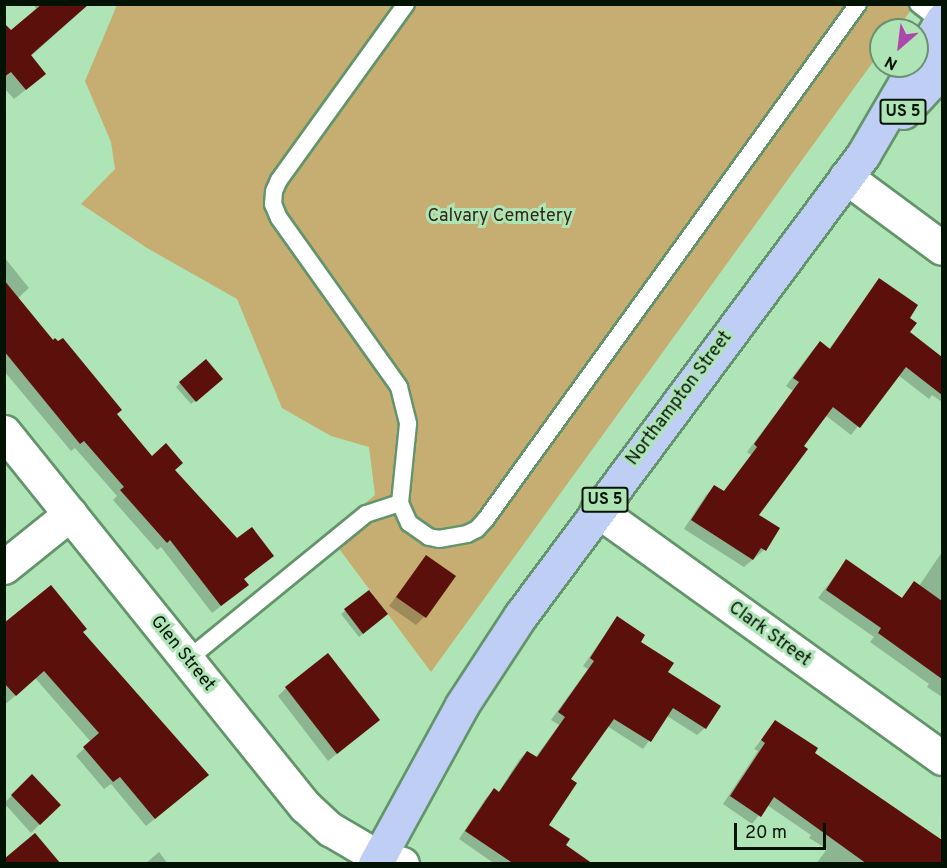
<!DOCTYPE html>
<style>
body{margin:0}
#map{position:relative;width:947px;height:868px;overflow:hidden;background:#afe4b6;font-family:Overpass,sans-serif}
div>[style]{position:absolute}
.green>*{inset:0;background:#c6ae72}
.shadow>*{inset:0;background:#0003}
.building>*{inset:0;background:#5c100b}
.roads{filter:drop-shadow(2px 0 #63946b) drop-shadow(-2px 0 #63946b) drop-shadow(0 2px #63946b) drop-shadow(0 -2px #63946b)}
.service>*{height:16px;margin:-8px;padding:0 8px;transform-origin:8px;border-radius:8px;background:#fff}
.minor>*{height:33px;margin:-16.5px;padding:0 16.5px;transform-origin:16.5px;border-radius:16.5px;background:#fff}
.primary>*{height:33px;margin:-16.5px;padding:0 16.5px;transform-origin:16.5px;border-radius:16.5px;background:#bfcef5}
span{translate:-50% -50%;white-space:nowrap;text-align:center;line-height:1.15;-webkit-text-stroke:6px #afe4b6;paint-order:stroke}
.shield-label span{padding:2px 4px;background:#afe4b6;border:2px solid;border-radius:4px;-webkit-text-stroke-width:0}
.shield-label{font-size:16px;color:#021304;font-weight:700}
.park-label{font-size:18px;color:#302815}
.street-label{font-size:18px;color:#021304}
.frame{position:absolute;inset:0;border:6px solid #021304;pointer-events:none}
.north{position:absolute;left:869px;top:18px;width:60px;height:60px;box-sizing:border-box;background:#afe4b6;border:2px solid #6a906f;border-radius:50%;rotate:208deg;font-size:16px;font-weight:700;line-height:24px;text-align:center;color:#021304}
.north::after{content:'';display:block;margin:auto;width:21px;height:27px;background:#ae47ab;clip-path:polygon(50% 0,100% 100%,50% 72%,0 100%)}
.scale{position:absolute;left:734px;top:823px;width:92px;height:27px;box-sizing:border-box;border:3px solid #021304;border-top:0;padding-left:8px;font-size:18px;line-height:21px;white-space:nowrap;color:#021304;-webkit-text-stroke:4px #afe4b6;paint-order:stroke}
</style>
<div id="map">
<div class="green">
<div style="clip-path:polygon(117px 5px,915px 5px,896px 30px,881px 30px,881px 51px,431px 672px,328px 534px,375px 495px,369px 447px,331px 436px,282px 408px,237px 299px,147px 248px,81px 204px,115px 169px,111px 142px,85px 81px)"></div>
</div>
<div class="shadow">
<div style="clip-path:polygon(33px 4px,89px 4px,30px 57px,33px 84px,14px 99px,4px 88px,4px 37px,37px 10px)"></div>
<div style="clip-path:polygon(4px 257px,29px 288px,18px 298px,152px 458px,174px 471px,237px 540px,272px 556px,243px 580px,238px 593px,212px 613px,161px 547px,157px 550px,113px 500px,117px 496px,75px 448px,71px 451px,4px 371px)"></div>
<div style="clip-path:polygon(879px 280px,908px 318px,908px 332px,942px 359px,942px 402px,932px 395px,929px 399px,898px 375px,851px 435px,825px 415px,757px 515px,764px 550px,744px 567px,684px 529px,706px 495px,714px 487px,723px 492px,751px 455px,747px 452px,793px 391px,786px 386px,812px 351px,820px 343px,829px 349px)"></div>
<div style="clip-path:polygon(180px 383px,217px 383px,191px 404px,176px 387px)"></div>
<div style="clip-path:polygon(942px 552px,942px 697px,927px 687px,929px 684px,870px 642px,874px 637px,818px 598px,846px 561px,901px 599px,914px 583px,919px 586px)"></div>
<div style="clip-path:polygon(426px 557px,424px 617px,416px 625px,389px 606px)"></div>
<div style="clip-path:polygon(368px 592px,383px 618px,359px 637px,341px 614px)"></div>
<div style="clip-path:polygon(617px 618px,666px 673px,705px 728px,697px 735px,667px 716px,643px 749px,607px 726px,568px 779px,547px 826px,564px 845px,590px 864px,495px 864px,459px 839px,486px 798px,494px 790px,498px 793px,519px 760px,527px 752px,535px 758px,559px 725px,551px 720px,588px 669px,583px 666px)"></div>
<div style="clip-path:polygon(81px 633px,199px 783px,146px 826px,111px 784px,104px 789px,76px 756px,91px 742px,35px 678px,7px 703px,4px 700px,4px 655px)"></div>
<div style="clip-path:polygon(286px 688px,378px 720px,328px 761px,278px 696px)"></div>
<div style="clip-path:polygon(775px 722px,813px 753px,942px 843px,942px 864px,816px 864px,827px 849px,809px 838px,811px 835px,767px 805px,752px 824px,723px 804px,758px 751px,754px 749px)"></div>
<div style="clip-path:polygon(32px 777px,59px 805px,31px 833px,4px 803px)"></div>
<div style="clip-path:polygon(159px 852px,168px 864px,145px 864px)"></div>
</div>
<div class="building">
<div style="clip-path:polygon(42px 4px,89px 4px,31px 55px,46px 74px,26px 90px,11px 72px,4px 77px,4px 23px,11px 30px)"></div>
<div style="clip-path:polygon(879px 278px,918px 305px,910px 318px,917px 323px,910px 332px,942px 357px,942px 395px,906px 367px,860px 428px,833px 407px,804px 446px,808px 449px,759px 515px,780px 528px,766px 551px,761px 548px,753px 560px,691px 520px,714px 485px,724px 491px,757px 447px,754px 444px,799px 382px,793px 378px,820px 341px,830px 349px)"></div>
<div style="clip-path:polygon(4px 280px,53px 340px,55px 338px,58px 341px,63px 338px,122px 410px,117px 414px,152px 456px,166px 443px,183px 463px,175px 470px,237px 538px,252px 527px,274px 556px,244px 579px,249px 585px,221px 606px,170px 540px,167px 543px,120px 490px,124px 487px,84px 441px,80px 444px,4px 351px)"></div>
<div style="clip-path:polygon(206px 359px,223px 379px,196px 402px,179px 382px)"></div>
<div style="clip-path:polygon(426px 555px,456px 576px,426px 618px,396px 597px)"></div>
<div style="clip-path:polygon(846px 559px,902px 598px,914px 581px,942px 601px,942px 679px,878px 633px,881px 628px,826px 590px)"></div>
<div style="clip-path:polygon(51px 585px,87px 629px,83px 632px,209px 775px,155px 819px,120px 777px,113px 782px,83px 747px,99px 733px,44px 671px,16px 696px,4px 683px,4px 623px)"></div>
<div style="clip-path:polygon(369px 590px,388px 614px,363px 634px,344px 609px)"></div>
<div style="clip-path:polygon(617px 616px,645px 635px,641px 642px,674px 663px,668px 672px,721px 706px,706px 729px,673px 708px,651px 742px,614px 719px,571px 779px,577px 783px,549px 825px,570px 839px,566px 845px,593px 864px,514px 864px,465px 831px,494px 788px,499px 792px,527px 751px,537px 757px,565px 717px,558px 712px,594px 661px,590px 658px)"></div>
<div style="clip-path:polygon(328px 653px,380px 720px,337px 754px,285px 687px)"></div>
<div style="clip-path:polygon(775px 720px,818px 748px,815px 753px,942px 840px,942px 864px,867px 864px,774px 797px,761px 817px,730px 796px,765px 743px,761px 740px)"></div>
<div style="clip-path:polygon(32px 774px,61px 805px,40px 825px,11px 795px)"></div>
<div style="clip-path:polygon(35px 833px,61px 864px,4px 864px,4px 859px)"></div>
</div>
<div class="roads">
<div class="service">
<div style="left:406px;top:4px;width:217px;rotate:125.8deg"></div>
<div style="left:279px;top:180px;width:12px;rotate:114deg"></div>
<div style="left:274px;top:191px;width:13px;rotate:94deg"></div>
<div style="left:273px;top:204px;width:15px;rotate:67deg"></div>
<div style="left:279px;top:218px;width:207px;rotate:54.6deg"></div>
<div style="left:399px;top:387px;width:38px;rotate:76deg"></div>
<div style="left:408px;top:424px;width:79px;rotate:95.8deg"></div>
<div style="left:400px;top:503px;width:22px;rotate:66deg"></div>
<div style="left:409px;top:523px;width:24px;rotate:35deg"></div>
<div style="left:429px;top:537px;width:10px;rotate:11deg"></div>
<div style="left:439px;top:539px;width:28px;rotate:-10deg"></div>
<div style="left:467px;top:534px;width:11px;rotate:-27deg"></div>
<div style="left:477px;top:529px;width:13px;rotate:-48deg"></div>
<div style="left:486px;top:519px;width:635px;rotate:-54.16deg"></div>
<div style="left:918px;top:4px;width:29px;rotate:38deg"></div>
<div style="left:187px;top:660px;width:231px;rotate:-39.2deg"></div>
<div style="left:366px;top:514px;width:36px;rotate:-18deg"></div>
</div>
<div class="minor">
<div style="left:846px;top:177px;width:119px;rotate:36.5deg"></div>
<div style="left:4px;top:432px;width:481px;rotate:51.2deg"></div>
<div style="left:306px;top:807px;width:33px;rotate:43deg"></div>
<div style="left:330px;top:829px;width:56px;rotate:30.3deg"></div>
<div style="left:378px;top:857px;width:25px;rotate:16deg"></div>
<div style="left:597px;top:510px;width:425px;rotate:35.7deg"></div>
<div style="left:4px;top:567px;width:85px;rotate:-38.8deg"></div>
</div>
<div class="primary">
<div style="left:917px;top:62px;width:49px;rotate:-59.2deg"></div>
<div style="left:903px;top:112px;width:57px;rotate:-47.1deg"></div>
<div style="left:375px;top:864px;width:181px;rotate:-61.3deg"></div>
<div style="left:462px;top:705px;width:108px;rotate:-56.8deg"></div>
<div style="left:521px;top:615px;width:573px;rotate:-53.37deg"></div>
<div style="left:863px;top:155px;width:103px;rotate:-59.7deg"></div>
</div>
</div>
<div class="shield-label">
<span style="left:903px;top:112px">US 5</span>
<span style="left:605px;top:500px">US 5</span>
</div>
<div class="park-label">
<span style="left:500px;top:217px">Calvary Cemetery</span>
</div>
<div class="street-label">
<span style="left:680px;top:399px;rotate:-53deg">Northampton Street</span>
<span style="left:769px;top:635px;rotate:36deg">Clark Street</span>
<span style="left:182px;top:654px;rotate:51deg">Glen Street</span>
</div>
<div class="frame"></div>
<div class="north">N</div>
<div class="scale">20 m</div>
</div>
